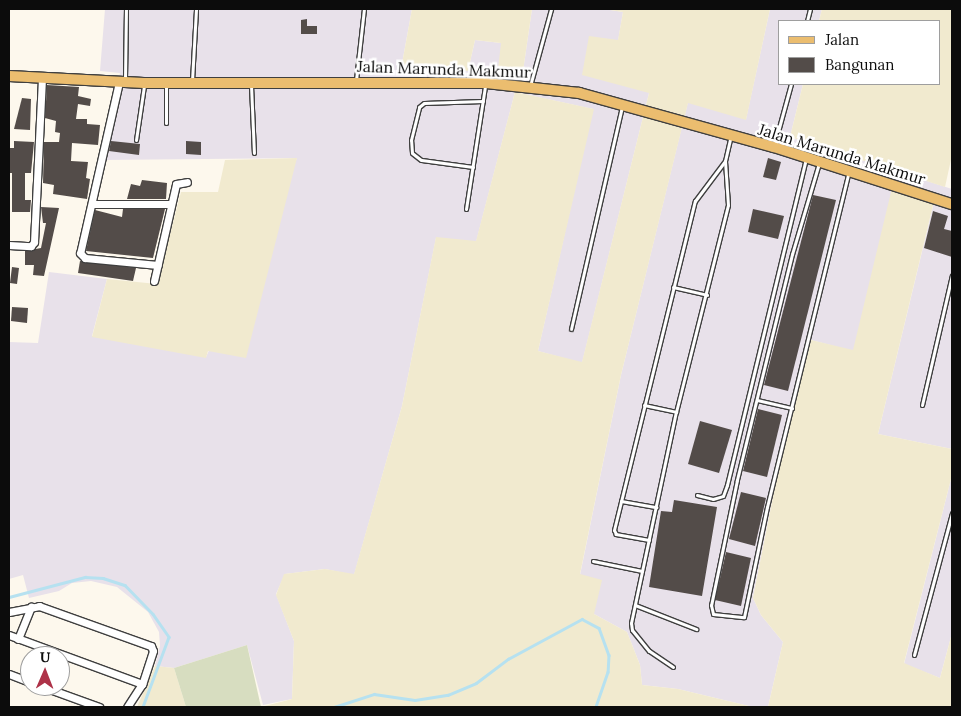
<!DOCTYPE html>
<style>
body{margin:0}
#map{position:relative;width:961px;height:716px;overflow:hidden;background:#fdf8ed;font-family:Lora,serif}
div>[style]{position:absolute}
.industrial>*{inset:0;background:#e8e1ea}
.farmland>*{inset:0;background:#f1eacf}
.cemetery>*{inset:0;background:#d7ddc0}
.stream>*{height:2.5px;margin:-1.25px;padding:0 1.25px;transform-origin:1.25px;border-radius:1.25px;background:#b6e1f0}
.building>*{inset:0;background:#534c49}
.roads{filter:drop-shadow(1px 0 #3f3f3f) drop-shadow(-1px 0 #3f3f3f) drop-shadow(0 1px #3f3f3f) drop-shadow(0 -1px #3f3f3f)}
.service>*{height:3px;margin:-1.5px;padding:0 1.5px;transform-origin:1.5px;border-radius:1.5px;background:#fff}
.minor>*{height:7px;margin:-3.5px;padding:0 3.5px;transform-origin:3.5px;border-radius:3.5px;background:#fff}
.primary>*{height:10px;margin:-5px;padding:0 5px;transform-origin:5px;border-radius:5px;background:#ebbd6f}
span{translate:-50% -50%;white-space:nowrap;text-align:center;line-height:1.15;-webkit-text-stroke:5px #fff;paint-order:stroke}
.street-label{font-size:16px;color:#0c0c0c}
.frame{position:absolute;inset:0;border:10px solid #0c0c0c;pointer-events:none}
.legend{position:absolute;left:778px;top:20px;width:162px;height:65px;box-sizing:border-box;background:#fff;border:1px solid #9e9e9e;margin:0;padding:6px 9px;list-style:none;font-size:15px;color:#0c0c0c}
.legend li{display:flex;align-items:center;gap:10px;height:25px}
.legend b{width:25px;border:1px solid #9e9e9e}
.north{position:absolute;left:20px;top:646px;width:50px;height:50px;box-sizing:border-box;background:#fff;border:1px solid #9e9e9e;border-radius:50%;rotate:1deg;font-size:14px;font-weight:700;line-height:20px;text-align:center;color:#0c0c0c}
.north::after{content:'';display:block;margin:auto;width:18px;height:22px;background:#ae3248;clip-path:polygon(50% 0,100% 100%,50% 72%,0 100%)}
</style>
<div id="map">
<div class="industrial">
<div style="clip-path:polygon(105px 9px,412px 9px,401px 69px,468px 71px,475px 40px,501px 43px,523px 71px,532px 9px,604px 9px,623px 12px,618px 41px,649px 93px,582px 363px,538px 351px,593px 109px,515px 92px,476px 242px,436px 238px,402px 406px,354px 575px,325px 569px,285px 574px,276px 594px,294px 641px,292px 699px,263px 705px,247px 645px,174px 668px,155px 666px,160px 646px,159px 632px,148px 612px,117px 587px,91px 581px,72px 583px,59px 591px,29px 598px,23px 575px,9px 579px,9px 342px,38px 343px,49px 272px,107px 279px,92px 336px,206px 357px,297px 158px,102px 160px,120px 73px,100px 71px)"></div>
<div style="clip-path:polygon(770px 9px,822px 9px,819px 21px,780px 21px,780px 84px,803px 84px,790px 137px,952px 189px,952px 449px,878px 434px,934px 202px,853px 351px,811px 340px,780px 462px,753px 598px,761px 615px,783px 642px,768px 707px,753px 707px,678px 689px,642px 685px,640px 665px,627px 632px,594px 614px,580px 575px,621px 375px,688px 102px,746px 119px)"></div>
<div style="clip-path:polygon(952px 475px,952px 633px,940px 678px,904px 664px)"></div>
</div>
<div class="farmland">
<div style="clip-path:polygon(412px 9px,532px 9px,523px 71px,498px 69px,501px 43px,475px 40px,468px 71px,401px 69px)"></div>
<div style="clip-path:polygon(604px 9px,770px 9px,746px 120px,688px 103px,621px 375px,580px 574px,602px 580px,594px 614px,627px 632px,640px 665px,642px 685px,678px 689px,753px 707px,261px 707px,292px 699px,294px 641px,276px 595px,284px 574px,325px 569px,354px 574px,402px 406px,436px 237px,476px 241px,515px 92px,594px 109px,538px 351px,582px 362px,649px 93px,582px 75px,589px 36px,618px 40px,623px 12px)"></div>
<div style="clip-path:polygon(822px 9px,952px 9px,952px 155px,945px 187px,790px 137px,803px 84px,940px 84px,940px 21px,819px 21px)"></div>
<div style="clip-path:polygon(297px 158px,246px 358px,208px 351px,206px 358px,92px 337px,107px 279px,157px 284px,181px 192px,218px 192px,225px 160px)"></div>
<div style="clip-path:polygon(892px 188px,934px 201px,878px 434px,952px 449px,952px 475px,904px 663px,940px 678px,952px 633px,952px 707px,768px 707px,783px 642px,761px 615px,753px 598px,780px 462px,811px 340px,853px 350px)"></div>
<div style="clip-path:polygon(155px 666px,174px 668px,186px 707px,137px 707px)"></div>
</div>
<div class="cemetery">
<div style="clip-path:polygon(247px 645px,261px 707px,186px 707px,174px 668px)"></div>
</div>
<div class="stream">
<div style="left:9px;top:597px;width:79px;rotate:-14.7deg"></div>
<div style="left:85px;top:577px;width:18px;rotate:3deg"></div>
<div style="left:103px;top:578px;width:23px;rotate:18deg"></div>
<div style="left:125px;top:585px;width:40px;rotate:46deg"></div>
<div style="left:153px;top:614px;width:28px;rotate:55deg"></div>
<div style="left:169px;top:637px;width:75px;rotate:110.4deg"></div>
<div style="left:334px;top:707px;width:42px;rotate:-18deg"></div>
<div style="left:374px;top:694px;width:41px;rotate:8.3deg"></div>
<div style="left:415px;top:700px;width:33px;rotate:-9deg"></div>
<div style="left:448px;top:695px;width:30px;rotate:-23deg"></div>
<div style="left:476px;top:683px;width:40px;rotate:-37deg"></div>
<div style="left:508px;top:659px;width:84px;rotate:-28.4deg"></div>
<div style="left:582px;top:619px;width:19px;rotate:28deg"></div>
<div style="left:599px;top:628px;width:29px;rotate:70deg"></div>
<div style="left:609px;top:655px;width:17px;rotate:93deg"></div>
<div style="left:608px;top:672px;width:37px;rotate:109deg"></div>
</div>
<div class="building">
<div style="clip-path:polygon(307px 19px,307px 26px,317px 26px,317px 34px,301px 34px,301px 20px)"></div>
<div style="clip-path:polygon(47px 85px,79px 87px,78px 96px,91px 99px,90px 106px,78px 104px,76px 119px,87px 119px,87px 124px,100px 125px,98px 145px,72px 143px,71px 161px,88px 162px,86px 178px,90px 179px,87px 199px,53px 194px,54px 185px,43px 183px,44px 142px,59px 142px,60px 133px,55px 132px,56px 121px,45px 118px)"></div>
<div style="clip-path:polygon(22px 98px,31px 99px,30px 130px,14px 129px)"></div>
<div style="clip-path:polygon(14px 141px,34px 142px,31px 173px,25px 173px,25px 200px,31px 200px,30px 212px,12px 212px,12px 173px,9px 173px,9px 148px,14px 148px)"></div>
<div style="clip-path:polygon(111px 141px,140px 144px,139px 155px,109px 151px)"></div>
<div style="clip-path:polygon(186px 141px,201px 142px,201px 155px,186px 154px)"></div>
<div style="clip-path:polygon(768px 158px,781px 162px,776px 180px,763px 177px)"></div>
<div style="clip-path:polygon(142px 180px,167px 183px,166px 199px,127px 199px,131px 184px,140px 186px)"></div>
<div style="clip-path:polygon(813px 195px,836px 200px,788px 391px,764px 385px)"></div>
<div style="clip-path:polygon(41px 207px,59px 208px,44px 276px,33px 275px,34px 265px,25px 265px,25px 251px,41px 248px,46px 223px,43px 223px)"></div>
<div style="clip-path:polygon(123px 209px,165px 209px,153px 258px,86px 251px,95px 210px,122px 217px)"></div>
<div style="clip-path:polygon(753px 209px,784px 216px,778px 239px,748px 232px)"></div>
<div style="clip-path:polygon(933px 211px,948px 216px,944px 229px,952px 231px,952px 257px,924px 248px)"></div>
<div style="clip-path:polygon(80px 261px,136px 268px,133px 281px,78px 273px)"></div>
<div style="clip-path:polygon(12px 267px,19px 268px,17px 284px,10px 283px)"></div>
<div style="clip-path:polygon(12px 307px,28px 308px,27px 323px,11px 321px)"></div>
<div style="clip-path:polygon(758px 409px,782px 415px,767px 477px,743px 471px)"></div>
<div style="clip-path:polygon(700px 421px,732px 430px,719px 473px,688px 464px)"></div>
<div style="clip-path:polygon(741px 492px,766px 498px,755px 546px,729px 539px)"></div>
<div style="clip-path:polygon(674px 500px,717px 507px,702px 596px,649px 587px,661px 511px,672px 512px)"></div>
<div style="clip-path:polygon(726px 552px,751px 558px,741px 606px,715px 600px)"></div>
</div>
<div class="roads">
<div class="service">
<div style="left:807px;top:21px;width:12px;rotate:-76deg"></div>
<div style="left:125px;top:79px;width:70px;rotate:-89.2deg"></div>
<div style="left:356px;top:80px;width:71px;rotate:-83.6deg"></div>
<div style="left:192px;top:81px;width:72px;rotate:-86.8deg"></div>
<div style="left:251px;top:85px;width:68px;rotate:87.5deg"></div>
<div style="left:166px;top:86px;width:37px;rotate:90deg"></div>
<div style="left:530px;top:86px;width:80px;rotate:-74.7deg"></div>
<div style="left:136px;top:140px;width:55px;rotate:-81.6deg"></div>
<div style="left:774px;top:146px;width:64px;rotate:-74.7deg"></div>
<div style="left:819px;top:163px;width:95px;rotate:106.5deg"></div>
<div style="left:792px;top:254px;width:233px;rotate:103.7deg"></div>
<div style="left:737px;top:480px;width:128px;rotate:101.7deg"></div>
<div style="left:711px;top:605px;width:9px;rotate:77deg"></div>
<div style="left:713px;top:614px;width:31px;rotate:6deg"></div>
<div style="left:744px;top:617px;width:112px;rotate:-78.2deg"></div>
<div style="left:767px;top:507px;width:343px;rotate:-76.3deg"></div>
<div style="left:473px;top:167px;width:52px;rotate:-172.3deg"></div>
<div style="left:421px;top:160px;width:11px;rotate:-142deg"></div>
<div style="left:412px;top:153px;width:13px;rotate:-94deg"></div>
<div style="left:411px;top:140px;width:34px;rotate:-76deg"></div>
<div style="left:419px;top:107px;width:6px;rotate:-39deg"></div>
<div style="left:424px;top:103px;width:59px;rotate:-1.9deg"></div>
<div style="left:466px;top:209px;width:124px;rotate:-81.2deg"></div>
<div style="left:673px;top:287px;width:35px;rotate:13deg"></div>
<div style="left:571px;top:329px;width:228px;rotate:-77.1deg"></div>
<div style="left:757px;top:400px;width:36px;rotate:13deg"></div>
<div style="left:644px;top:405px;width:33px;rotate:12deg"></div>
<div style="left:922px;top:405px;width:133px;rotate:-77deg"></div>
<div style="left:697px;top:495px;width:16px;rotate:14deg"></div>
<div style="left:713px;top:499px;width:10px;rotate:-17deg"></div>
<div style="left:723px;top:496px;width:12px;rotate:-70deg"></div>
<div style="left:727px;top:485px;width:336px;rotate:-76.4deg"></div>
<div style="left:621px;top:501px;width:36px;rotate:10deg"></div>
<div style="left:649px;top:540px;width:34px;rotate:-170deg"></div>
<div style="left:616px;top:534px;width:4px;rotate:-117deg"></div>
<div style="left:614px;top:530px;width:339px;rotate:-76.2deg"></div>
<div style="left:695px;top:201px;width:50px;rotate:-53.1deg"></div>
<div style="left:593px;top:561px;width:50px;rotate:11.5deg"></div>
<div style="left:635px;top:605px;width:66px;rotate:21.5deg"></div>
<div style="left:914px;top:655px;width:147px;rotate:-75deg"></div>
<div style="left:673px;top:667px;width:29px;rotate:-146deg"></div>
<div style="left:649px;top:651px;width:27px;rotate:-129deg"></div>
<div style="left:632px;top:630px;width:7px;rotate:-98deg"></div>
<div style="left:631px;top:623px;width:216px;rotate:-78deg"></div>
<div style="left:676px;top:412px;width:213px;rotate:-75.9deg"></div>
<div style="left:728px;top:205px;width:44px;rotate:-93.9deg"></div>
<div style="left:725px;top:161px;width:26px;rotate:-77deg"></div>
</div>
<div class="minor">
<div style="left:119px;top:82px;width:175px;rotate:102.8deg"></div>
<div style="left:80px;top:253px;width:7px;rotate:45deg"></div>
<div style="left:85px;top:258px;width:73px;rotate:5.5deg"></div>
<div style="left:92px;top:204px;width:79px"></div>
<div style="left:9px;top:245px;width:22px;rotate:3deg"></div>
<div style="left:31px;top:246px;width:5px;rotate:-53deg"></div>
<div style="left:34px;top:242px;width:164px;rotate:-87.2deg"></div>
<div style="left:154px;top:281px;width:99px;rotate:-77.2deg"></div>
<div style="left:176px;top:184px;width:11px;rotate:-10deg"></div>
<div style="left:9px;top:612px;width:31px;rotate:-11deg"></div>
<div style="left:39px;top:606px;width:119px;rotate:19.7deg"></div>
<div style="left:151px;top:646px;width:5px;rotate:68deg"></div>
<div style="left:153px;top:651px;width:35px;rotate:108deg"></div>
<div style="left:142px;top:684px;width:27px;rotate:123deg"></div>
<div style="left:9px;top:635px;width:142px;rotate:20.2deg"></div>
<div style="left:18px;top:639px;width:35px;rotate:-68deg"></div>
<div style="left:9px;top:674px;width:22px;rotate:21deg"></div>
<div style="left:41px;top:686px;width:62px;rotate:19.9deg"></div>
</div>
<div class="primary">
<div style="left:9px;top:76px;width:135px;rotate:3deg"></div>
<div style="left:144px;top:83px;width:342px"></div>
<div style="left:486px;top:83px;width:94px;rotate:6.1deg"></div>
<div style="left:579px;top:93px;width:202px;rotate:15.5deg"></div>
<div style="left:774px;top:147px;width:187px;rotate:17.8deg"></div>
</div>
</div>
<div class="street-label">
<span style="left:444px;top:69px;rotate:2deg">Jalan Marunda Makmur</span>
<span style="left:842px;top:154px;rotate:17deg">Jalan Marunda Makmur</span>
</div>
<div class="frame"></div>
<ul class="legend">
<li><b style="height:6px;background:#ebbd6f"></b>Jalan</li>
<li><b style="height:14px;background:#534c49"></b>Bangunan</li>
</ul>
<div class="north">U</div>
</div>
